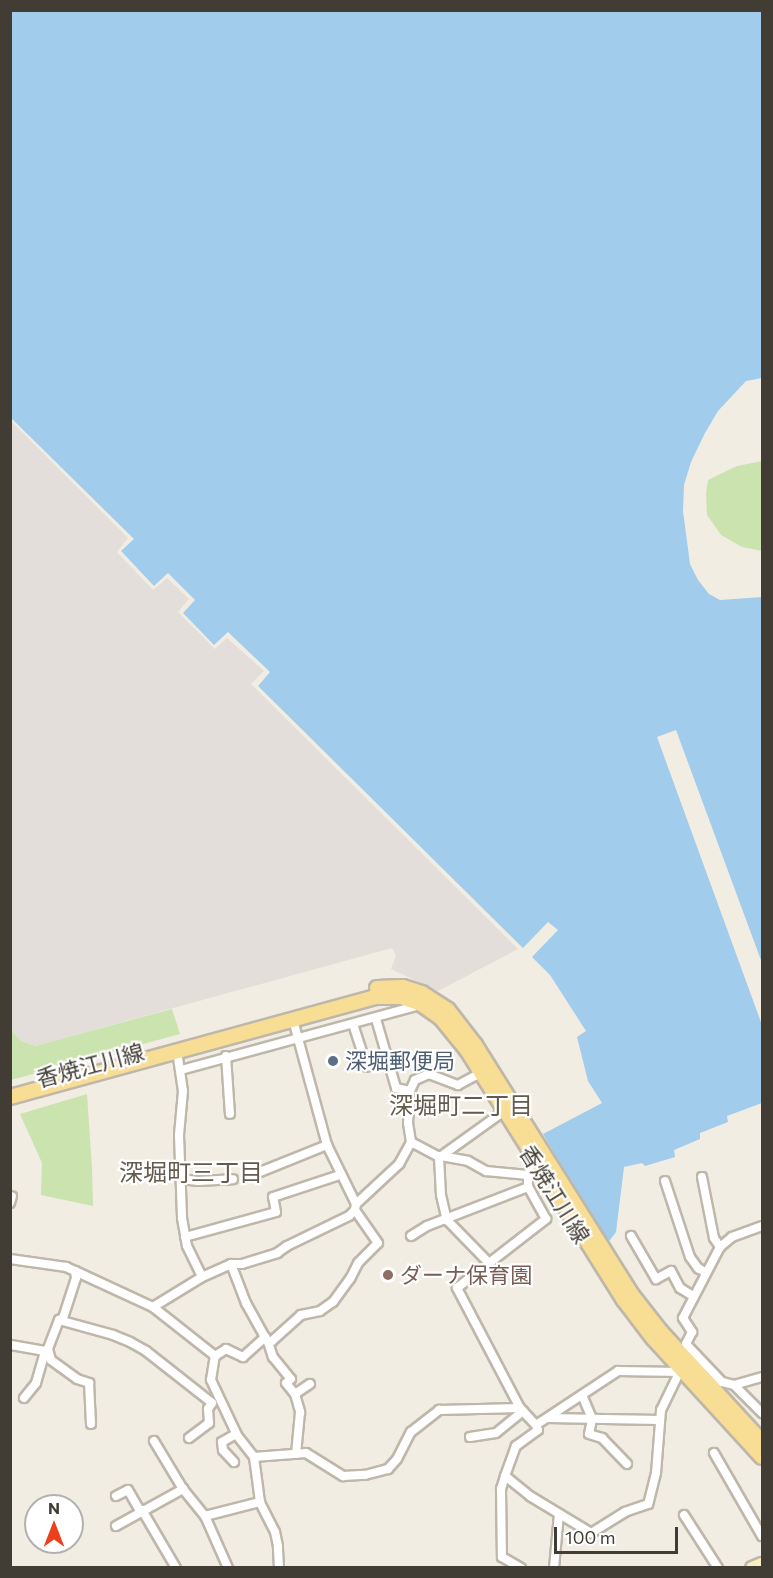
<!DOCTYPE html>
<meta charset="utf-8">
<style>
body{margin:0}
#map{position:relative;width:773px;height:1578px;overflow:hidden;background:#f1ede3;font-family:Commissioner,"Noto Sans JP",sans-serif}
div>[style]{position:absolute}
.industrial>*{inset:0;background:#e3ded9}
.green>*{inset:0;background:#cbe3ae}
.water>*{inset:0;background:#a2cceb}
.roads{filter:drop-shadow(2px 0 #beb7aa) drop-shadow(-2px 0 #beb7aa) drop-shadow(0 2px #beb7aa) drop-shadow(0 -2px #beb7aa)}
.street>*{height:8px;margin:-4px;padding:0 4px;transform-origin:4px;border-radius:4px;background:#fff}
.secondary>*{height:12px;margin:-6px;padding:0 6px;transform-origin:6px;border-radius:6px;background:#fbeec3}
.primary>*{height:14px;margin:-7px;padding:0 7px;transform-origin:7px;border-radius:7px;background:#f8dd95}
.dots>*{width:16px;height:16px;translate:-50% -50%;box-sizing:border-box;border:3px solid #fff;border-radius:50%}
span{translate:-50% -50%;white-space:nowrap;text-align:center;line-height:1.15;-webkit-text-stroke:4.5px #fff;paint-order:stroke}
.service-label{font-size:22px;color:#4e5e75}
.left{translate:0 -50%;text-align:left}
.street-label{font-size:22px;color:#423d34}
.education-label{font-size:22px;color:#785e54}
.neighbourhood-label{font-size:24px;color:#645b4c}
.frame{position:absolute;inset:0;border:12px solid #423d34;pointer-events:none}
.north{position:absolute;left:24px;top:1494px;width:60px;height:60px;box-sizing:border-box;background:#fff;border:2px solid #b3b1ae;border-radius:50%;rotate:0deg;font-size:16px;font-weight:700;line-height:24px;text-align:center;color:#423d34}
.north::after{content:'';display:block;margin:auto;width:21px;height:27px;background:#ee3f1d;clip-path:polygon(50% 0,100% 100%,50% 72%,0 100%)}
.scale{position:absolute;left:554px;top:1527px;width:124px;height:27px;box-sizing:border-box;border:3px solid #423d34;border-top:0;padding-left:8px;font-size:18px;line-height:21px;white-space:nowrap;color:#423d34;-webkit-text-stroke:4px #fff;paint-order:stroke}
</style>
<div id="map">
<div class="industrial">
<div style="clip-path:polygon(11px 421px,128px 538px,117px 552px,153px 590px,167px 578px,189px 599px,178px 612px,215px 649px,227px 638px,264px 671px,251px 684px,518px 949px,438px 991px,391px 969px,396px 956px,392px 948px,35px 1046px,20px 1041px,11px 1030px)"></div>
</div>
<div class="green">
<div style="clip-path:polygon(762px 461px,762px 551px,742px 547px,721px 535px,707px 515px,706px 493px,708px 480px,737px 466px)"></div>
<div style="clip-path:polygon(172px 1009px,180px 1034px,11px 1080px,11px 1030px,21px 1041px,35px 1046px)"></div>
<div style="clip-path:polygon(87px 1094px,92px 1168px,93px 1206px,41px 1195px,42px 1163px,20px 1114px)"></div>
</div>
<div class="water">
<div style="clip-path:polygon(10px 11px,762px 11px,762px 378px,746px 381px,718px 411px,705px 433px,691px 462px,684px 485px,683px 511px,690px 564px,698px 580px,709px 594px,720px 600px,762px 597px,762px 963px,676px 730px,657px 737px,762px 1025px,762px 1103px,727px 1116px,728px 1122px,700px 1133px,700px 1139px,674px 1150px,675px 1157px,645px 1166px,642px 1163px,624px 1167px,616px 1232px,607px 1244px,543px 1134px,602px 1103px,588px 1081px,577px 1037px,586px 1031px,550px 975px,532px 957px,558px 930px,548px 922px,523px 948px,258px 686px,270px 672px,228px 632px,214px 645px,183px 613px,195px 600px,168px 573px,154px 586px,121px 551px,134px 539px,11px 418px)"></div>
</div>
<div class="roads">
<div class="street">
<div style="left:376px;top:1019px;width:72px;rotate:73.8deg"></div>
<div style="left:396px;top:1088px;width:14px;rotate:12deg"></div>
<div style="left:353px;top:1024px;width:45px;rotate:72deg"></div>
<div style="left:177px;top:1051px;width:40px;rotate:81.5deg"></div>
<div style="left:183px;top:1091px;width:44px;rotate:95.2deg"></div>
<div style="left:179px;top:1135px;width:83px;rotate:87.9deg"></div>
<div style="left:182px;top:1218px;width:28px;rotate:80deg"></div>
<div style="left:187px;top:1246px;width:34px;rotate:64deg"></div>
<div style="left:226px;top:1056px;width:58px;rotate:86.1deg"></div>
<div style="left:181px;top:1070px;width:248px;rotate:-15.2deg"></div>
<div style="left:411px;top:1142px;width:32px;rotate:28deg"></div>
<div style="left:441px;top:1156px;width:27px;rotate:10deg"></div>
<div style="left:468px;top:1161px;width:21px;rotate:29deg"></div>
<div style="left:486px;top:1171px;width:42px;rotate:5.4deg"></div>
<div style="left:439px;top:1157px;width:38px;rotate:87deg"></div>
<div style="left:441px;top:1195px;width:26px;rotate:77deg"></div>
<div style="left:447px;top:1220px;width:62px;rotate:45.7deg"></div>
<div style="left:440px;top:1157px;width:79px;rotate:-35.7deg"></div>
<div style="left:255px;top:1174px;width:78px;rotate:-21.9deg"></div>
<div style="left:702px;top:1177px;width:62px;rotate:78.9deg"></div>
<div style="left:714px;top:1238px;width:11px;rotate:56deg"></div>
<div style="left:181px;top:1179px;width:17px;rotate:7deg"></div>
<div style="left:198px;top:1181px;width:35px;rotate:-3deg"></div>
<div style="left:665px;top:1181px;width:80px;rotate:71.8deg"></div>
<div style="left:690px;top:1257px;width:14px;rotate:54deg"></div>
<div style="left:698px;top:1268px;width:8px;rotate:30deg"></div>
<div style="left:10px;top:1203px;width:7px;rotate:-74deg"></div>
<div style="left:356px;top:1204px;width:59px;rotate:-42.9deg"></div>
<div style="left:399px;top:1164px;width:25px;rotate:-61deg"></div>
<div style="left:411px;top:1142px;width:19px;rotate:-99deg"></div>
<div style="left:408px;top:1123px;width:32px;rotate:-86deg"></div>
<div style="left:410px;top:1091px;width:12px;rotate:-66deg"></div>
<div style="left:415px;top:1080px;width:15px;rotate:-23deg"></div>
<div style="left:429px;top:1074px;width:31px;rotate:21deg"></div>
<div style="left:458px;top:1085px;width:26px;rotate:-28deg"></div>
<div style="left:762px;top:1226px;width:32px;rotate:160deg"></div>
<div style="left:732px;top:1237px;width:16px;rotate:140deg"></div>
<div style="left:720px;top:1247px;width:80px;rotate:117.5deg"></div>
<div style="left:683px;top:1318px;width:17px;rotate:57deg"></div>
<div style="left:692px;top:1332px;width:13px;rotate:117deg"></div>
<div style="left:686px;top:1344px;width:52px;rotate:46.5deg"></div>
<div style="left:722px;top:1382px;width:12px;rotate:14deg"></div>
<div style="left:734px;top:1385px;width:40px;rotate:45deg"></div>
<div style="left:411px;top:1236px;width:19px;rotate:-32deg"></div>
<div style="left:427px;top:1226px;width:108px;rotate:-21.1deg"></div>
<div style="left:528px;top:1187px;width:12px;rotate:-90deg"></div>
<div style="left:528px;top:1175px;width:15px;rotate:-58deg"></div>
<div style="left:631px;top:1236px;width:50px;rotate:59.8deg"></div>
<div style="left:656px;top:1279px;width:17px;rotate:-28deg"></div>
<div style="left:671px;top:1271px;width:19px;rotate:62deg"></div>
<div style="left:680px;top:1288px;width:15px;rotate:32deg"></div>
<div style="left:185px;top:1237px;width:94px;rotate:-15.4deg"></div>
<div style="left:276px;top:1212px;width:15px;rotate:-101deg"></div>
<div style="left:273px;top:1197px;width:71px;rotate:-18.2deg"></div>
<div style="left:10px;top:1259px;width:57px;rotate:8.1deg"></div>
<div style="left:66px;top:1267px;width:10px;rotate:24deg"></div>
<div style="left:75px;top:1271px;width:7px;rotate:82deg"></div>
<div style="left:76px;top:1278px;width:42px;rotate:108deg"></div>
<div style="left:63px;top:1318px;width:4px;rotate:153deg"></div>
<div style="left:59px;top:1320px;width:31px;rotate:111deg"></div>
<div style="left:48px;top:1349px;width:4px;rotate:146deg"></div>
<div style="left:45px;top:1351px;width:36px;rotate:-170deg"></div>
<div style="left:231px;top:1264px;width:42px;rotate:69deg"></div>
<div style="left:246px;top:1303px;width:39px;rotate:61deg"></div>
<div style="left:75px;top:1271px;width:86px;rotate:24.8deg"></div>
<div style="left:153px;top:1307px;width:79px;rotate:38.3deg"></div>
<div style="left:153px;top:1307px;width:57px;rotate:-31.5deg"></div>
<div style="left:202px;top:1277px;width:32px;rotate:-24deg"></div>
<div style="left:231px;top:1264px;width:11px"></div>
<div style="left:242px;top:1264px;width:37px;rotate:-17deg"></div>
<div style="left:277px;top:1253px;width:12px;rotate:-35deg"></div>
<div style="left:287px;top:1246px;width:69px;rotate:-25.8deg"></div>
<div style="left:349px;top:1216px;width:8px;rotate:-45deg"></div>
<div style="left:59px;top:1320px;width:56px;rotate:15.5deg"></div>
<div style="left:113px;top:1335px;width:18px;rotate:22deg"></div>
<div style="left:130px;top:1342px;width:18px;rotate:29deg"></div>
<div style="left:146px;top:1351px;width:84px;rotate:38.2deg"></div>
<div style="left:212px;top:1403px;width:7px;rotate:124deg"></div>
<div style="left:208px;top:1409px;width:14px;rotate:86deg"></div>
<div style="left:209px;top:1423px;width:25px;rotate:143deg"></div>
<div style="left:268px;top:1342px;width:16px;rotate:72deg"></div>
<div style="left:273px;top:1357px;width:28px;rotate:51deg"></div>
<div style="left:291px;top:1379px;width:6px;rotate:141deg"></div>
<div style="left:286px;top:1383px;width:14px;rotate:51deg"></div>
<div style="left:295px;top:1394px;width:19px;rotate:74deg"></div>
<div style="left:300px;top:1412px;width:42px;rotate:95.4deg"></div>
<div style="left:48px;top:1349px;width:11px;rotate:75deg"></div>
<div style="left:51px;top:1360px;width:32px;rotate:36deg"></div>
<div style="left:77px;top:1379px;width:13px;rotate:18deg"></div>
<div style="left:89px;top:1383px;width:41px;rotate:87.2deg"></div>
<div style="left:679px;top:1373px;width:41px;rotate:115.9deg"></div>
<div style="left:661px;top:1410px;width:63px;rotate:94.5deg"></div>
<div style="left:656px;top:1473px;width:32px;rotate:104deg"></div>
<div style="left:648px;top:1504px;width:24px;rotate:161deg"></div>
<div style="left:625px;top:1512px;width:40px;rotate:148deg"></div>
<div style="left:591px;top:1533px;width:71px;rotate:-148.8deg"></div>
<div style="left:530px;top:1496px;width:32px;rotate:-141deg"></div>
<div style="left:505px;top:1476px;width:32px;rotate:-70deg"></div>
<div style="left:516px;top:1446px;width:27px;rotate:-36deg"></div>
<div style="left:538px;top:1430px;width:5px;rotate:-112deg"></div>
<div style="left:536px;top:1425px;width:98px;rotate:-33.4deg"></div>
<div style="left:618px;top:1371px;width:64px;rotate:0.9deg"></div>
<div style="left:734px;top:1385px;width:29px;rotate:-16deg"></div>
<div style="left:295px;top:1394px;width:18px;rotate:-34deg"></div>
<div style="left:582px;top:1395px;width:26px;rotate:67deg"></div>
<div style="left:592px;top:1419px;width:15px;rotate:101deg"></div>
<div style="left:589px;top:1434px;width:14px;rotate:17deg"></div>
<div style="left:602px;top:1438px;width:36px;rotate:46deg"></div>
<div style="left:24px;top:1398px;width:19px;rotate:-51deg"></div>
<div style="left:36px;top:1383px;width:33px;rotate:-74deg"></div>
<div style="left:520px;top:1408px;width:136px;rotate:-117.7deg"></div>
<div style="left:457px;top:1288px;width:113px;rotate:-37.8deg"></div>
<div style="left:546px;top:1219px;width:37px;rotate:-119deg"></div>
<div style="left:548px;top:1418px;width:112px;rotate:1deg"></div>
<div style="left:470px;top:1437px;width:26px;rotate:-9deg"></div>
<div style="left:496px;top:1433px;width:35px;rotate:-39deg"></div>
<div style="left:154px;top:1441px;width:56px;rotate:58.9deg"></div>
<div style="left:714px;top:1453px;width:96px;rotate:60deg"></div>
<div style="left:254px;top:1457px;width:52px;rotate:-4.4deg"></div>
<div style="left:306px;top:1453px;width:44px;rotate:31.9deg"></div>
<div style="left:343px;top:1476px;width:22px;rotate:-3deg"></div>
<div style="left:365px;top:1475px;width:24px;rotate:-15deg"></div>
<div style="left:388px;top:1469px;width:13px;rotate:-48deg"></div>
<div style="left:397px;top:1459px;width:30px;rotate:-63deg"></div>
<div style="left:411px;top:1432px;width:36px;rotate:-38deg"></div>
<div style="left:439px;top:1410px;width:81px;rotate:-1.4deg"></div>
<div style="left:520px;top:1408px;width:23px;rotate:47deg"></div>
<div style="left:234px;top:1462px;width:16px;rotate:-133deg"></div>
<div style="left:223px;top:1450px;width:8px;rotate:-97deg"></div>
<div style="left:222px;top:1442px;width:16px;rotate:-30deg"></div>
<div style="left:505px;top:1476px;width:14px;rotate:107deg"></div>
<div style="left:501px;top:1489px;width:68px;rotate:89.2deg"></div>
<div style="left:502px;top:1557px;width:22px;rotate:30deg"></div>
<div style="left:116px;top:1496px;width:13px;rotate:-27deg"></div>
<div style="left:128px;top:1490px;width:24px;rotate:60deg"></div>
<div style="left:142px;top:1510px;width:67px;rotate:59.6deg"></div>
<div style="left:684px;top:1515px;width:63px;rotate:57.3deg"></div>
<div style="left:205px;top:1516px;width:57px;rotate:-14.3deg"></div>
<div style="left:116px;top:1526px;width:77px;rotate:-28.9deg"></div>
<div style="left:183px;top:1489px;width:35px;rotate:51deg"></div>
<div style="left:205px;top:1516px;width:57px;rotate:66.1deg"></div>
<div style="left:279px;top:1568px;width:22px;rotate:-93deg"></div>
<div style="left:278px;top:1546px;width:14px;rotate:-102deg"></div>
<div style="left:275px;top:1532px;width:34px;rotate:-117deg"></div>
<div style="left:260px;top:1502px;width:45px;rotate:-97.6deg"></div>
<div style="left:254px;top:1457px;width:28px;rotate:-128deg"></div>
<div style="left:237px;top:1435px;width:61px;rotate:-115.3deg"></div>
<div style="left:211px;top:1380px;width:24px;rotate:-81deg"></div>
<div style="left:215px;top:1356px;width:13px;rotate:-32deg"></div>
<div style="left:226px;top:1349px;width:19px;rotate:25deg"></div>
<div style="left:243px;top:1357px;width:30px;rotate:-42deg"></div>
<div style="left:265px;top:1337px;width:6px;rotate:59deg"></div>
<div style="left:268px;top:1342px;width:4px;rotate:-14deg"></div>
<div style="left:272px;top:1341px;width:39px;rotate:-42deg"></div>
<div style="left:301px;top:1315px;width:19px;rotate:-12deg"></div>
<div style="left:320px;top:1311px;width:16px;rotate:-35deg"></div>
<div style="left:333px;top:1302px;width:29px;rotate:-54deg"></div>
<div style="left:350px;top:1279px;width:18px;rotate:-63deg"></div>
<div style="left:358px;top:1263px;width:28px;rotate:-45deg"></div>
<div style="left:378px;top:1243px;width:40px;rotate:-124.9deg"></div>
<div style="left:355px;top:1210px;width:6px;rotate:-81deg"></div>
<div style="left:356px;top:1204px;width:66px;rotate:-116.2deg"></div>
<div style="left:327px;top:1145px;width:130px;rotate:-105.2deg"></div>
<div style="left:554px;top:1568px;width:54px;rotate:-84.7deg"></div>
</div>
<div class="secondary">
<div style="left:752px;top:1568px;width:11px;rotate:-22deg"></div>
</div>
<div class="primary">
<div style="left:377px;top:988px;width:26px;rotate:-2deg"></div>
<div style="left:403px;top:987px;width:20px;rotate:18deg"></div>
<div style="left:422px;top:993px;width:31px;rotate:33deg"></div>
<div style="left:448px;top:1010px;width:44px;rotate:52.4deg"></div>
<div style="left:475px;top:1045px;width:295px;rotate:57.9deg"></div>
<div style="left:632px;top:1295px;width:47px;rotate:51.9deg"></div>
<div style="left:661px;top:1332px;width:149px;rotate:47.4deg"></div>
<div style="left:10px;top:1097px;width:378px;rotate:-15.3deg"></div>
<div style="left:375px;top:997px;width:26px"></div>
<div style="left:401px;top:997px;width:21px;rotate:19deg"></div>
<div style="left:421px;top:1004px;width:24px;rotate:35deg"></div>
<div style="left:441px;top:1018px;width:41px;rotate:50.9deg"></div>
<div style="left:467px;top:1050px;width:295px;rotate:57.9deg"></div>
<div style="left:624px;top:1300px;width:48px;rotate:52.7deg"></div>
<div style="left:653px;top:1338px;width:161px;rotate:47.5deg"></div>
</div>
</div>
<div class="dots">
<div style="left:333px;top:1061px;background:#5c6f8a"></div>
<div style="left:388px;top:1275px;background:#8d6e63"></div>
</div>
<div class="service-label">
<span class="left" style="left:345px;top:1061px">深堀郵便局</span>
</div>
<div class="street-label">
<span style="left:90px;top:1065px;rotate:-15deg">香焼江川線</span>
<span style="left:555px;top:1194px;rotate:58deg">香焼江川線</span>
</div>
<div class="education-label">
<span class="left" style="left:400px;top:1275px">ダーナ保育園</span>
</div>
<div class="neighbourhood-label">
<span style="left:461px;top:1105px">深堀町二丁目</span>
<span style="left:191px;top:1172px">深堀町三丁目</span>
</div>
<div class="frame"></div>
<div class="north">N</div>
<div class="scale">100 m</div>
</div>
